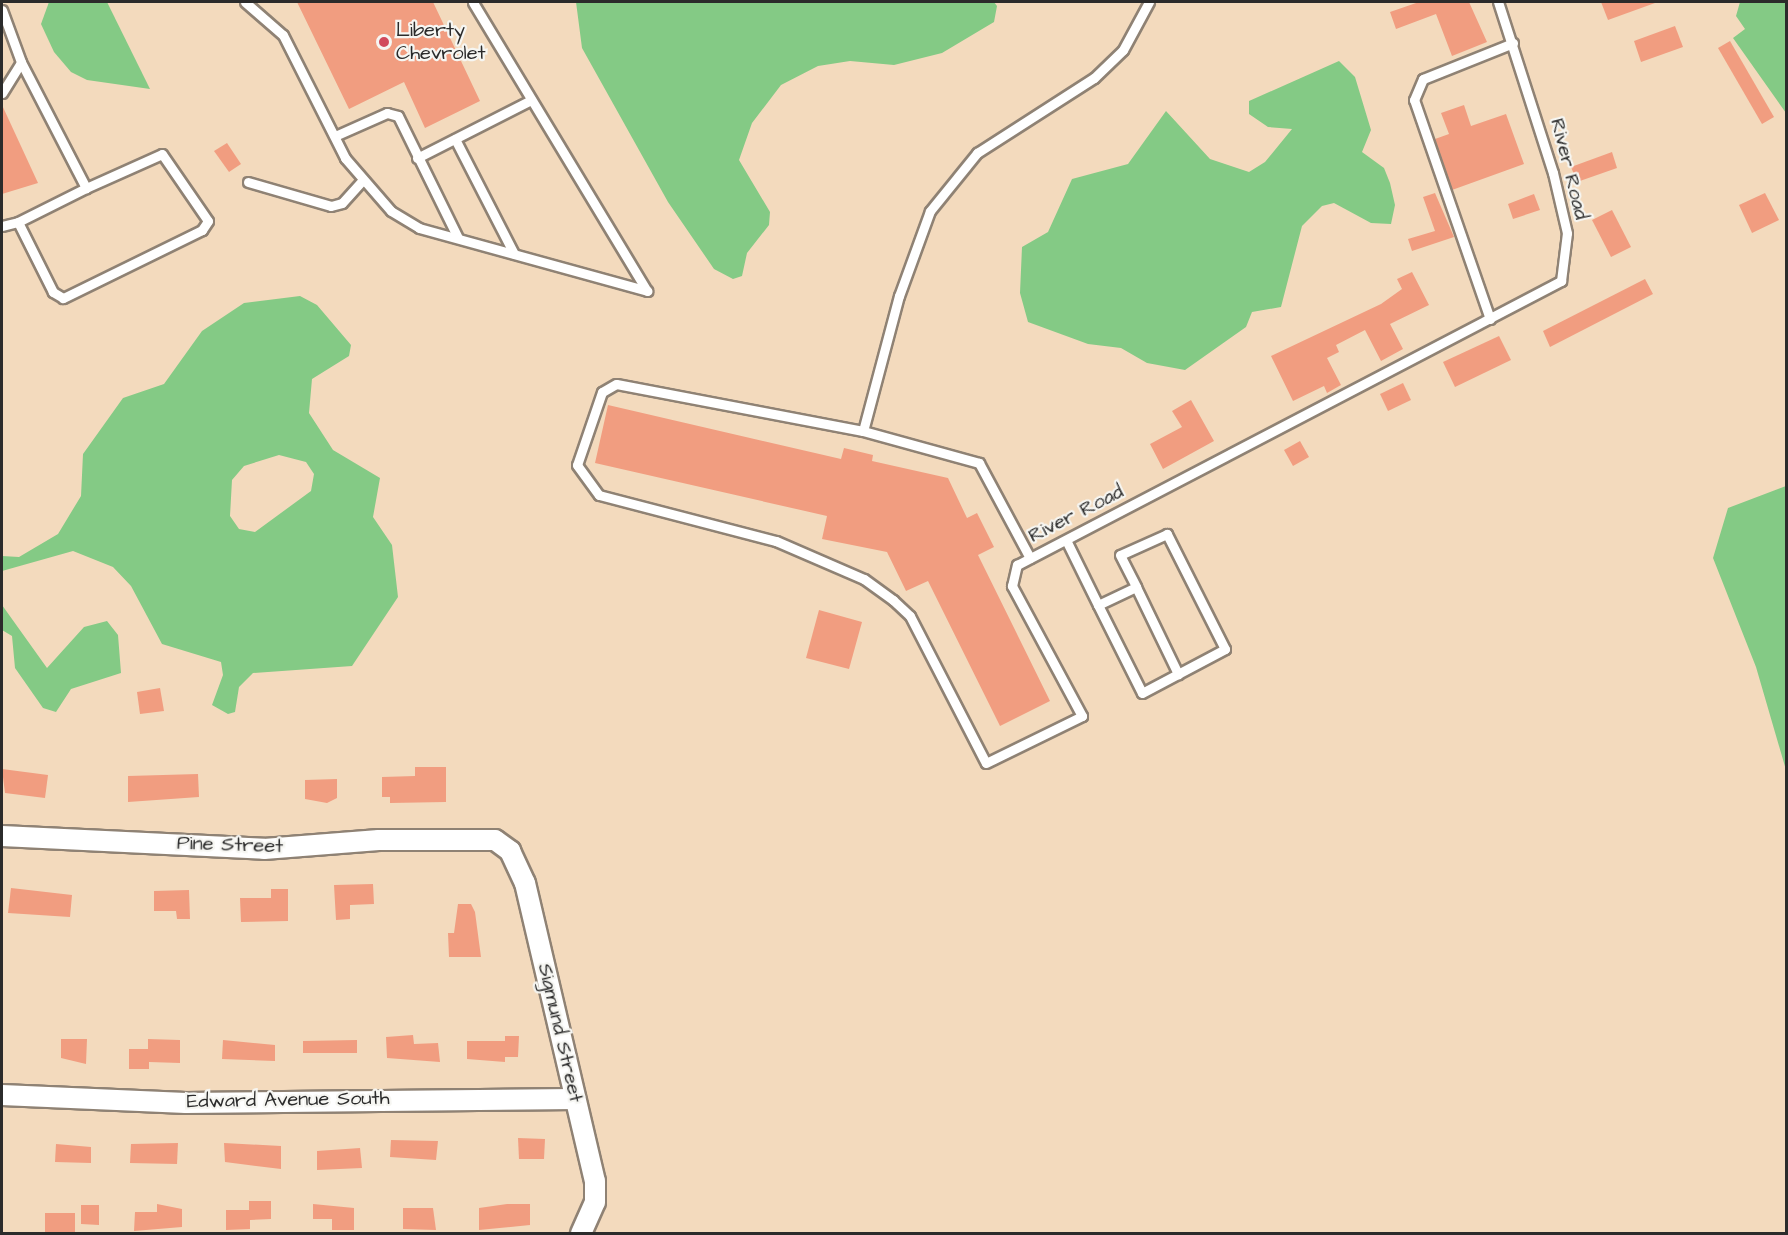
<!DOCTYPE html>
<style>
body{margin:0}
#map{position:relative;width:1788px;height:1235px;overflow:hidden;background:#f3dabd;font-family:"Architects Daughter",sans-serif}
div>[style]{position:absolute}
.green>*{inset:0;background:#84ca85}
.building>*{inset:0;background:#f19d80}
.roads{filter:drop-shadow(2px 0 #8f8274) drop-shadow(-2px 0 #8f8274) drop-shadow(0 2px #8f8274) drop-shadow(0 -2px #8f8274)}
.service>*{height:9px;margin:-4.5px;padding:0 4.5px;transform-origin:4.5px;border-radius:4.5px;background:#fff}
.minor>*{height:20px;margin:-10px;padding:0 10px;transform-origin:10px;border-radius:10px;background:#fff}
.dots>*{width:16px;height:16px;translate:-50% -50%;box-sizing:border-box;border:3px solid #f6f6f2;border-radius:50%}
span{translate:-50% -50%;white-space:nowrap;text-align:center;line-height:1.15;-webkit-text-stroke:4.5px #f6f6f2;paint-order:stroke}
.poi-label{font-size:20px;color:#2b2b2b}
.left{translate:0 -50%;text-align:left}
.street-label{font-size:20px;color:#2b2b2b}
.frame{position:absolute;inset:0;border:3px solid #2b2b2b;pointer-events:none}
</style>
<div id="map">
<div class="green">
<div style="clip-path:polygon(49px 2px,107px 2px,150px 89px,87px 80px,71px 72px,54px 52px,41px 24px)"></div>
<div style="clip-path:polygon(576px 2px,994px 2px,997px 6px,994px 22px,942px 53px,894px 65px,850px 61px,818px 66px,781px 85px,752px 123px,739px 160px,770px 212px,769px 225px,747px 253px,742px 276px,733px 279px,714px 269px,668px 202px,582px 48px)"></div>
<div style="clip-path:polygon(1740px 2px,1786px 2px,1786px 113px,1733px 38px,1745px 29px,1736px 16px)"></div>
<div style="clip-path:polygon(1339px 61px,1355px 77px,1371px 130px,1362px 152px,1384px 168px,1390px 183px,1395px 205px,1391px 224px,1371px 223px,1334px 203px,1322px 206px,1302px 226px,1281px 307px,1252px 312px,1246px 327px,1185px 370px,1147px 363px,1121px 348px,1088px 344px,1028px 322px,1020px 293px,1022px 247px,1048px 232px,1072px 179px,1128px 164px,1166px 111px,1210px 159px,1249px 172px,1265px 162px,1292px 129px,1268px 127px,1249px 114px,1249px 101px)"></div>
<div style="clip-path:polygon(evenodd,300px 296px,317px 305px,351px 345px,349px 356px,312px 379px,309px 413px,333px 450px,380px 478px,373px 517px,392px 545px,398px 597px,352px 666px,253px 673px,239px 687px,235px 712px,228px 714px,212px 705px,223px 675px,221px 662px,162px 644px,131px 586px,113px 567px,73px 551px,2px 571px,2px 556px,19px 557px,58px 534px,81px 496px,83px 454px,123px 398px,164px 384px,202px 331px,244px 303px,300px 296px,279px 455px,306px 462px,314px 474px,311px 491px,255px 532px,239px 529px,230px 516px,232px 480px,244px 466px,279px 455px)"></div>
<div style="clip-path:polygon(1786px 486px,1786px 770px,1756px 667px,1713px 558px,1728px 508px)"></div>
<div style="clip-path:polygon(2px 605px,47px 668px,84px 627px,107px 621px,118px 635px,121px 673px,71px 689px,56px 712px,43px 708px,15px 668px,12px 636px,2px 630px)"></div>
</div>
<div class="building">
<div style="clip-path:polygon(297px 2px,433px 2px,480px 101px,425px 128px,404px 82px,349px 109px)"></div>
<div style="clip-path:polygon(1419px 2px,1469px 2px,1487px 42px,1452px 56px,1436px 14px,1396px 29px,1390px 12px)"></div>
<div style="clip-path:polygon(1601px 2px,1654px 2px,1655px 3px,1608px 20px)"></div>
<div style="clip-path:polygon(1675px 26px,1683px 47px,1641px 62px,1634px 41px)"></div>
<div style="clip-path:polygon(1730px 41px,1774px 117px,1762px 124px,1718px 48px)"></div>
<div style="clip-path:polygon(2px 105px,38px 183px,2px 194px)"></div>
<div style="clip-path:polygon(1464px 105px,1471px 126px,1506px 114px,1524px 164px,1452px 190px,1435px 139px,1449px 134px,1441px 113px)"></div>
<div style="clip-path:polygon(227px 143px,241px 164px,229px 172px,214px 151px)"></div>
<div style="clip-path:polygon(1612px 152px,1617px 168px,1577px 182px,1571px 167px)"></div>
<div style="clip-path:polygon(1435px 193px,1454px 237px,1412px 251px,1408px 239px,1435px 231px,1423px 197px)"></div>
<div style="clip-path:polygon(1765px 193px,1779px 220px,1752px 233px,1739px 205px)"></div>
<div style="clip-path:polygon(1534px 194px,1540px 210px,1513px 219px,1508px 204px)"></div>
<div style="clip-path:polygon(1612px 210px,1631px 247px,1611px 257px,1592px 220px)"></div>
<div style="clip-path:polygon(1412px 272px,1429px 305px,1390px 324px,1403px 349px,1381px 361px,1365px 330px,1336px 345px,1339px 352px,1327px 358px,1341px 385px,1327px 393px,1324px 386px,1293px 401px,1271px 356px,1381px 304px,1402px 289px,1397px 279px)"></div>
<div style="clip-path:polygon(1645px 279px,1653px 294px,1550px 347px,1543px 331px)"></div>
<div style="clip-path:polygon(1499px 336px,1511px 360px,1455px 387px,1443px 362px)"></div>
<div style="clip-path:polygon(1403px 383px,1411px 400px,1388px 411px,1380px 394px)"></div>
<div style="clip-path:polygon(1191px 400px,1214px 441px,1163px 469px,1150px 444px,1182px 427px,1172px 411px)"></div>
<div style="clip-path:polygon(608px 405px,841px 459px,844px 448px,873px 455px,872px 461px,948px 478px,967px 518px,977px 513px,994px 547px,978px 555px,1050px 701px,1000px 726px,928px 581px,906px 591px,887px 552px,822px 539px,827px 516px,595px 463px)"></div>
<div style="clip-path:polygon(1300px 441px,1309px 457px,1293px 466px,1284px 450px)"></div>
<div style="clip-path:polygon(819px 610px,862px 622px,849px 669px,806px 658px)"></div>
<div style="clip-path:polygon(160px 688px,164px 711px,140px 714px,137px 692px)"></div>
<div style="clip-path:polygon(415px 767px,446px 767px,446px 802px,390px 803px,390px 797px,382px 797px,382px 777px,415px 776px)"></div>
<div style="clip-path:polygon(2px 769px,48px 775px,45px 798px,5px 793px)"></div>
<div style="clip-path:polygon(198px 774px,199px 797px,128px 802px,128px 776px)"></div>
<div style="clip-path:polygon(337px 779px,337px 798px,327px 803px,305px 799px,305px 780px)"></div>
<div style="clip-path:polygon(373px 884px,374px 904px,350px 905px,350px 919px,336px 920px,334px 885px)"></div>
<div style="clip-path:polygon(11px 888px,72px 895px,70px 917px,8px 913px)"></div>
<div style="clip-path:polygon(271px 889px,288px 889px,288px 921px,241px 922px,240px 898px,271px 898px)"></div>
<div style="clip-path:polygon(189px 890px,190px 919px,177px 919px,176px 911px,154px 911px,154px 891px)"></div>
<div style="clip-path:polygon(458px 904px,471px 904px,475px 912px,481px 957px,449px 957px,448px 933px,454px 933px)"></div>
<div style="clip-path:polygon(413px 1035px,414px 1044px,438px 1043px,440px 1062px,387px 1058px,386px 1037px)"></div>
<div style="clip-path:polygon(505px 1036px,519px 1036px,518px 1057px,505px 1057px,505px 1062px,467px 1059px,467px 1041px,505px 1041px)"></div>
<div style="clip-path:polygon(61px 1039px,87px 1039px,86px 1064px,61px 1058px)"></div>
<div style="clip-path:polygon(148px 1039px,180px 1040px,180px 1063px,149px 1062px,149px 1069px,129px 1069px,129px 1049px,148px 1049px)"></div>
<div style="clip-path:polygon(223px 1040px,275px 1045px,275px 1061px,222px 1059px)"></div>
<div style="clip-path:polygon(357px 1040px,357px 1053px,303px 1053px,303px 1041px)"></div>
<div style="clip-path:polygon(518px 1138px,545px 1139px,544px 1159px,519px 1159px)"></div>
<div style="clip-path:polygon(391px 1140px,438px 1141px,436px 1160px,390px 1157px)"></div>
<div style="clip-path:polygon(178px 1143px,177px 1164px,130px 1163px,131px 1144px)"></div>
<div style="clip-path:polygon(224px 1143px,281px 1146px,281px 1169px,225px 1162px)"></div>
<div style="clip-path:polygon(56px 1144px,91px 1147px,91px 1163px,55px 1162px)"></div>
<div style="clip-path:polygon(360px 1148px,362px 1168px,317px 1170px,317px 1151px)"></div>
<div style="clip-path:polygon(249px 1201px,271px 1201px,271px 1219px,250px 1220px,250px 1229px,226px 1230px,226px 1210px,249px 1210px)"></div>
<div style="clip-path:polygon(157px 1204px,182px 1209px,182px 1227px,134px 1231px,135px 1212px,157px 1212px)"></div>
<div style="clip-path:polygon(313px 1204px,354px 1208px,354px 1230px,332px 1230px,332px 1219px,313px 1219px)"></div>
<div style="clip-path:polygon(507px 1204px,530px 1204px,530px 1225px,479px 1230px,479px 1208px)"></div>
<div style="clip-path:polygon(81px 1205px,99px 1205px,99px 1225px,81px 1224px)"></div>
<div style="clip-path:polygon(403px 1208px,433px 1208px,436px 1230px,403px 1229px)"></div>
<div style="clip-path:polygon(45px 1213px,75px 1213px,75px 1233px,45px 1233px)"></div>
</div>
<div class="roads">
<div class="service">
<div style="left:245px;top:2px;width:50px;rotate:41deg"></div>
<div style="left:283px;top:35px;width:138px;rotate:63.2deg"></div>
<div style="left:345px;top:158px;width:70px;rotate:49deg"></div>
<div style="left:391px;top:211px;width:33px;rotate:31deg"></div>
<div style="left:419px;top:228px;width:237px;rotate:15.4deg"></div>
<div style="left:647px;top:291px;width:337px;rotate:-121.1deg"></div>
<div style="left:2px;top:10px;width:55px;rotate:69.9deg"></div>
<div style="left:21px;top:62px;width:142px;rotate:62.7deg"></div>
<div style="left:86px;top:188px;width:83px;rotate:-24.1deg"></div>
<div style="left:162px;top:154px;width:81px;rotate:55.5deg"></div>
<div style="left:208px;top:221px;width:11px;rotate:124deg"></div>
<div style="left:202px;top:230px;width:155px;rotate:153.9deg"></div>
<div style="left:63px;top:298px;width:12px;rotate:-149deg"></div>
<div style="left:53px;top:292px;width:78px;rotate:-116.6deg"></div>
<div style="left:18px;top:222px;width:16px;rotate:166deg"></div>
<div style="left:2px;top:93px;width:36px;rotate:-58deg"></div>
<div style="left:335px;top:136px;width:57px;rotate:-23.9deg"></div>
<div style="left:387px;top:113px;width:11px;rotate:15deg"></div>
<div style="left:398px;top:116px;width:136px;rotate:63.8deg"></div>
<div style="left:455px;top:139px;width:129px;rotate:62.8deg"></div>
<div style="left:417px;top:158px;width:128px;rotate:-27deg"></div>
<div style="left:248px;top:182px;width:86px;rotate:16.1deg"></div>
<div style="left:331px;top:206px;width:11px;rotate:-15deg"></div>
<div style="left:342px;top:203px;width:30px;rotate:-48deg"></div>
<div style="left:18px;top:222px;width:76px;rotate:-26.6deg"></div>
<div style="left:1490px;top:319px;width:232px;rotate:-109.1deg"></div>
<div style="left:1414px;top:100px;width:23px;rotate:-67deg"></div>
<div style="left:1423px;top:79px;width:97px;rotate:-21.8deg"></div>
<div style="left:863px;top:431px;width:251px;rotate:-169.2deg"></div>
<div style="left:616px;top:384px;width:16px;rotate:150deg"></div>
<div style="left:602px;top:392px;width:77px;rotate:108.9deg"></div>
<div style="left:577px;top:465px;width:37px;rotate:54deg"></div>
<div style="left:599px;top:495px;width:183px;rotate:14.6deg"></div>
<div style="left:776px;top:541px;width:96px;rotate:23.4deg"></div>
<div style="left:864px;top:579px;width:36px;rotate:36deg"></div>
<div style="left:893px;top:600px;width:23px;rotate:43deg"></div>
<div style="left:910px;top:616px;width:165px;rotate:62.7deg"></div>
<div style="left:986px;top:763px;width:107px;rotate:-26.1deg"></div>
<div style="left:1082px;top:716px;width:148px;rotate:-118.3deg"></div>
<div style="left:1012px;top:586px;width:22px;rotate:-77deg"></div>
<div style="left:1017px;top:565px;width:614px;rotate:-27.57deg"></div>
<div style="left:1561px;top:281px;width:48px;rotate:-82.9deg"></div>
<div style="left:1567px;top:233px;width:62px;rotate:-103.1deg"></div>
<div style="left:1553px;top:173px;width:180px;rotate:-107.8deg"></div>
<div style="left:1066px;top:540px;width:72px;rotate:63.8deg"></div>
<div style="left:1098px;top:605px;width:98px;rotate:63.4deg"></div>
<div style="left:1142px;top:693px;width:94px;rotate:-27.9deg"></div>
<div style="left:1225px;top:649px;width:129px;rotate:-116.8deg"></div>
<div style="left:1167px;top:534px;width:51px;rotate:155.9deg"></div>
<div style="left:1120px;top:555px;width:36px;rotate:63deg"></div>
<div style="left:1136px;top:587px;width:42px;rotate:154.7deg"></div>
<div style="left:1030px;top:558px;width:108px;rotate:-118.2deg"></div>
<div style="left:979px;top:463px;width:120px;rotate:-164.6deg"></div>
<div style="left:863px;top:431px;width:140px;rotate:-75.1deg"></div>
<div style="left:899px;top:296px;width:90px;rotate:-70deg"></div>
<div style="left:930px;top:211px;width:75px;rotate:-51deg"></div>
<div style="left:977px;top:153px;width:139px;rotate:-32.7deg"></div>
<div style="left:1094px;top:78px;width:40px;rotate:-44deg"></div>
<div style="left:1123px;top:50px;width:55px;rotate:-61.6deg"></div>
<div style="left:1136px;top:587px;width:97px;rotate:64.2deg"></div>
</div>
<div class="minor">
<div style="left:2px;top:836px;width:262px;rotate:2.8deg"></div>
<div style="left:264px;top:849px;width:115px;rotate:-4.5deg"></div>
<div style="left:379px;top:840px;width:116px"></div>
<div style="left:495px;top:840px;width:19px;rotate:36deg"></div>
<div style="left:510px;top:851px;width:35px;rotate:65deg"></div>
<div style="left:525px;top:883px;width:306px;rotate:76.8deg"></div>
<div style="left:595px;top:1181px;width:21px;rotate:90deg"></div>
<div style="left:595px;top:1202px;width:35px;rotate:114deg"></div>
<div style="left:2px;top:1095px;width:184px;rotate:2.5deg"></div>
<div style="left:186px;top:1103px;width:389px;rotate:-0.6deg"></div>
</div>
</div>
<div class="dots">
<div style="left:384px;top:42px;background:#d1495b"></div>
</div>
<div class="poi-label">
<span class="left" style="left:396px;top:42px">Liberty<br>Chevrolet</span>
</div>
<div class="street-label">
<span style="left:1569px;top:169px;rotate:76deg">River Road</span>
<span style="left:1076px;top:514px;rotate:-27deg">River Road</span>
<span style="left:230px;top:845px;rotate:2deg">Pine Street</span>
<span style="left:560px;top:1033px;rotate:77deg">Sigmund Street</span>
<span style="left:288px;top:1100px;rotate:-1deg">Edward Avenue South</span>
</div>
<div class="frame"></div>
</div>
